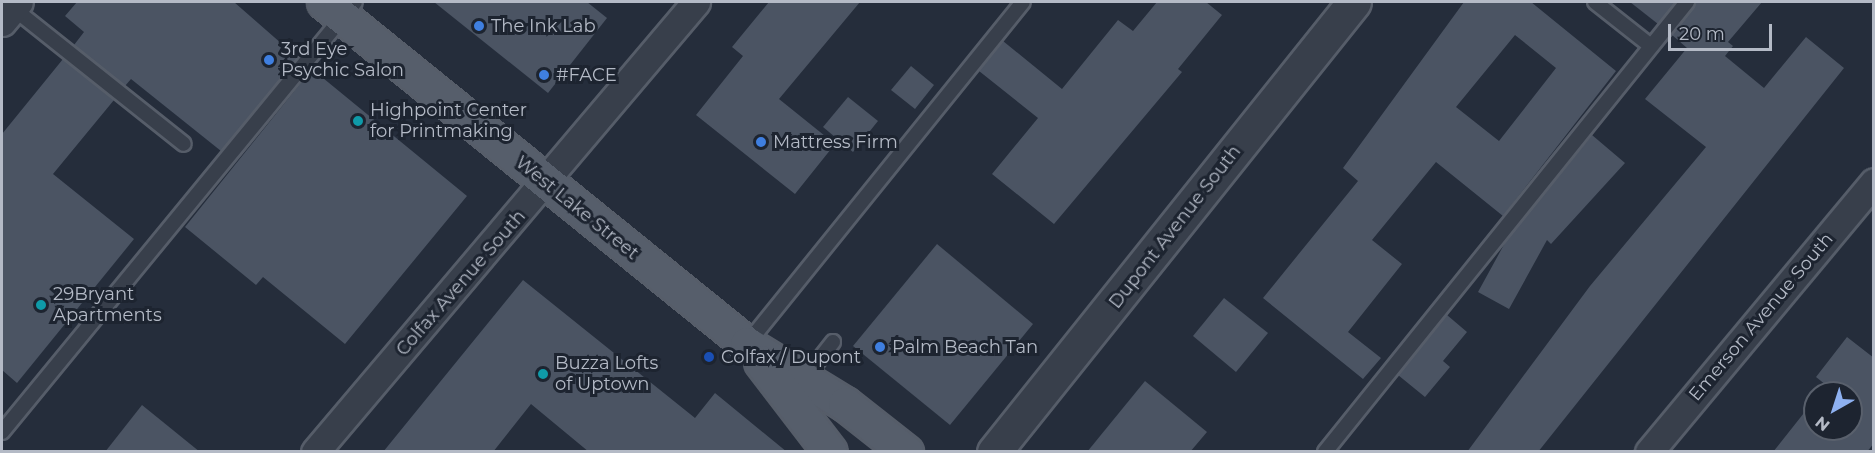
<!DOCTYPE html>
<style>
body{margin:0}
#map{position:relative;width:1875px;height:453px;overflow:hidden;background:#252d3b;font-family:Montserrat,sans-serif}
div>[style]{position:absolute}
.building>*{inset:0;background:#4b5463}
.roads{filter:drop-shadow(2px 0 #565d69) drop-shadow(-2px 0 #565d69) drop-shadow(0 2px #565d69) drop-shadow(0 -2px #565d69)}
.service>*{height:14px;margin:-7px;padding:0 7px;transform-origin:7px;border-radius:7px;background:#383f4b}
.minor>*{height:27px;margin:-13.5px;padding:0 13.5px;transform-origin:13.5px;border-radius:13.5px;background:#383f4b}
.tertiary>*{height:33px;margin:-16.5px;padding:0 16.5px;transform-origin:16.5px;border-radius:16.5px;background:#383f4b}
.primary>*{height:33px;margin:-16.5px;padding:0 16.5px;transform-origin:16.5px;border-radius:16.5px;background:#565e6b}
.dots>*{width:16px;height:16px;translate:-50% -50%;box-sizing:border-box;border:3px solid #1d2430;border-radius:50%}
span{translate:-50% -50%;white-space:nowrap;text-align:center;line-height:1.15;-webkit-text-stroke:6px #1d2430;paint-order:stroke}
.poi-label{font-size:18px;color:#b4bac6}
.left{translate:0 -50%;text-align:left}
.street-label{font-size:18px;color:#b4bac6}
.frame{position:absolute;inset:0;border:3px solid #b4bac6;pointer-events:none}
.north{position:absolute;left:1803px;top:381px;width:60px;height:60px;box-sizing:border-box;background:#1d2430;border:2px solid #59606c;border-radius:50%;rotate:219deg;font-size:16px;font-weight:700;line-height:24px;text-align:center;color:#b4bac6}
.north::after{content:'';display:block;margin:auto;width:21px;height:27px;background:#8eb1f1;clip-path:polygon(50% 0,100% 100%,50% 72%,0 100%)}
.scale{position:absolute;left:1668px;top:24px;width:104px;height:27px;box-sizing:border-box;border:3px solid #b4bac6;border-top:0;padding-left:8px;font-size:18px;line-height:21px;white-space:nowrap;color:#b4bac6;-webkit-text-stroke:4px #1d2430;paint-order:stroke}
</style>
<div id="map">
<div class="building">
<div style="clip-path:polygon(77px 2px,234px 2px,298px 58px,221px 151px,131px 79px,125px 86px,74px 45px,84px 32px,65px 16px)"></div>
<div style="clip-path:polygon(434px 2px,587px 2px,607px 18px,548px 93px)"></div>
<div style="clip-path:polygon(769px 2px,860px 2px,779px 99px,835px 144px,795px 194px,696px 115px,743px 56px,732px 47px)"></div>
<div style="clip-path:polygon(1157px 2px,1206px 2px,1222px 15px,1178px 69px,1182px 72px,1054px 224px,992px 174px,1038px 118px,979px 71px,1003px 41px,1062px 89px,1118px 20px,1133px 31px)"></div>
<div style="clip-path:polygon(evenodd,1464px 2px,1531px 2px,1616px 71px,1503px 216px,1436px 162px,1372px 240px,1402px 264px,1348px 332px,1381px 358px,1363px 379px,1263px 298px,1358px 181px,1343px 168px,1464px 2px,1515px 35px,1556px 68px,1499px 141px,1456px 107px,1515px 35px)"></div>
<div style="clip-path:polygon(1630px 2px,1676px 2px,1658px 24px)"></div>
<div style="clip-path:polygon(1696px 2px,1762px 2px,1728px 42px,1733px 46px,1725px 56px,1764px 88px,1806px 37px,1844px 68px,1538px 452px,1467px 452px,1590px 286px,1706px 147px,1645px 99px,1687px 48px,1672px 35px)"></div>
<div style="clip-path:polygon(63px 59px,114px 100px,53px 174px,134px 239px,17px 383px,2px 370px,2px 134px)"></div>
<div style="clip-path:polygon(911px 66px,934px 85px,915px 109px,891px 90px)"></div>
<div style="clip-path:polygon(312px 69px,467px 196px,345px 344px,263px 277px,256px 285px,185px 227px)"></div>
<div style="clip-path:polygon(848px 97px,878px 121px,853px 152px,823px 127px)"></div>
<div style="clip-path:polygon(1592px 135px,1625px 163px,1551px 244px,1547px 240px,1509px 309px,1478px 292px,1506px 241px)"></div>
<div style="clip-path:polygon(937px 244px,1033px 324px,950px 425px,853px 346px)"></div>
<div style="clip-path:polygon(523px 280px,695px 418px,715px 393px,787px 452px,589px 452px,531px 404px,493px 452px,383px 452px)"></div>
<div style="clip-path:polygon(1224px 298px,1268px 333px,1236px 372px,1193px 336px)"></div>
<div style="clip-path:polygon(1447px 315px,1467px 332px,1443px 361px,1450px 367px,1425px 397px,1398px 375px)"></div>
<div style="clip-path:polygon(1847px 337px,1874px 358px,1874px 443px,1867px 452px,1773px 452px,1815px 399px,1815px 429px,1851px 429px,1851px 393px,1819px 393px,1826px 385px,1816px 377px)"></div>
<div style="clip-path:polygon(1145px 381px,1207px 432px,1190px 452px,1087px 452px)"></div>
<div style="clip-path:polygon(142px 405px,200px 452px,105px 452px)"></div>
</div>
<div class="roads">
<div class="service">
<div style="left:1595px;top:2px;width:71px;rotate:38.2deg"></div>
<div style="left:13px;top:8px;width:218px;rotate:38.5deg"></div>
<div style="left:747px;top:344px;width:439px;rotate:-51.1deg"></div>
<div style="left:804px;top:379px;width:47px;rotate:-51.9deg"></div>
<div style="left:2px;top:432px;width:556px;rotate:-50.62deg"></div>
<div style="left:1325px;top:452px;width:578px;rotate:-51.19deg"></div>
</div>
<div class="minor">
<div style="left:2px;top:22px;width:26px;rotate:-50deg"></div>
<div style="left:315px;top:452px;width:590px;rotate:-49.75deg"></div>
<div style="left:1649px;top:452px;width:351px;rotate:-50.2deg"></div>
</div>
<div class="tertiary">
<div style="left:994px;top:452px;width:576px;rotate:-51.34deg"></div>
</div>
<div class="primary">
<div style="left:324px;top:2px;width:544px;rotate:38.96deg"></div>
<div style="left:747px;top:344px;width:115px;rotate:31.5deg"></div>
<div style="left:845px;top:404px;width:78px;rotate:38.2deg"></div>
<div style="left:761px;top:362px;width:113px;rotate:52.5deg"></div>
</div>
</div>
<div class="dots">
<div style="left:479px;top:26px;background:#3f7fe0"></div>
<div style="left:269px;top:60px;background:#3f7fe0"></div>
<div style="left:544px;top:75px;background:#3f7fe0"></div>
<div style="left:358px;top:121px;background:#0f9aa8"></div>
<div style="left:761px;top:142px;background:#3f7fe0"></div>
<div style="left:41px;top:305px;background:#0f9aa8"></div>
<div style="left:880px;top:347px;background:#3f7fe0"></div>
<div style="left:709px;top:357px;background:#1a4fb4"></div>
<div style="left:543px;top:374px;background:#0f9aa8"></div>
</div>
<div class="poi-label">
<span class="left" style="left:491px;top:26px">The Ink Lab</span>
<span class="left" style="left:281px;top:60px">3rd Eye<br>Psychic Salon</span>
<span class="left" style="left:556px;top:75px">#FACE</span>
<span class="left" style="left:370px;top:121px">Highpoint Center<br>for Printmaking</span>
<span class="left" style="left:773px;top:142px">Mattress Firm</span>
<span class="left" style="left:53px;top:305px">29Bryant<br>Apartments</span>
<span class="left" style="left:892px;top:347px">Palm Beach Tan</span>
<span class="left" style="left:721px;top:357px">Colfax / Dupont</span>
<span class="left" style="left:555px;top:374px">Buzza Lofts<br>of Uptown</span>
</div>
<div class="street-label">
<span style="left:577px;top:208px;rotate:39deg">West Lake Street</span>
<span style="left:1175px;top:227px;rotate:-52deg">Dupont Avenue South</span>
<span style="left:461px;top:283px;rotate:-49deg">Colfax Avenue South</span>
<span style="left:1761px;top:317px;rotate:-50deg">Emerson Avenue South</span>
</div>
<div class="frame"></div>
<div class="north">N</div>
<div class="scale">20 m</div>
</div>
